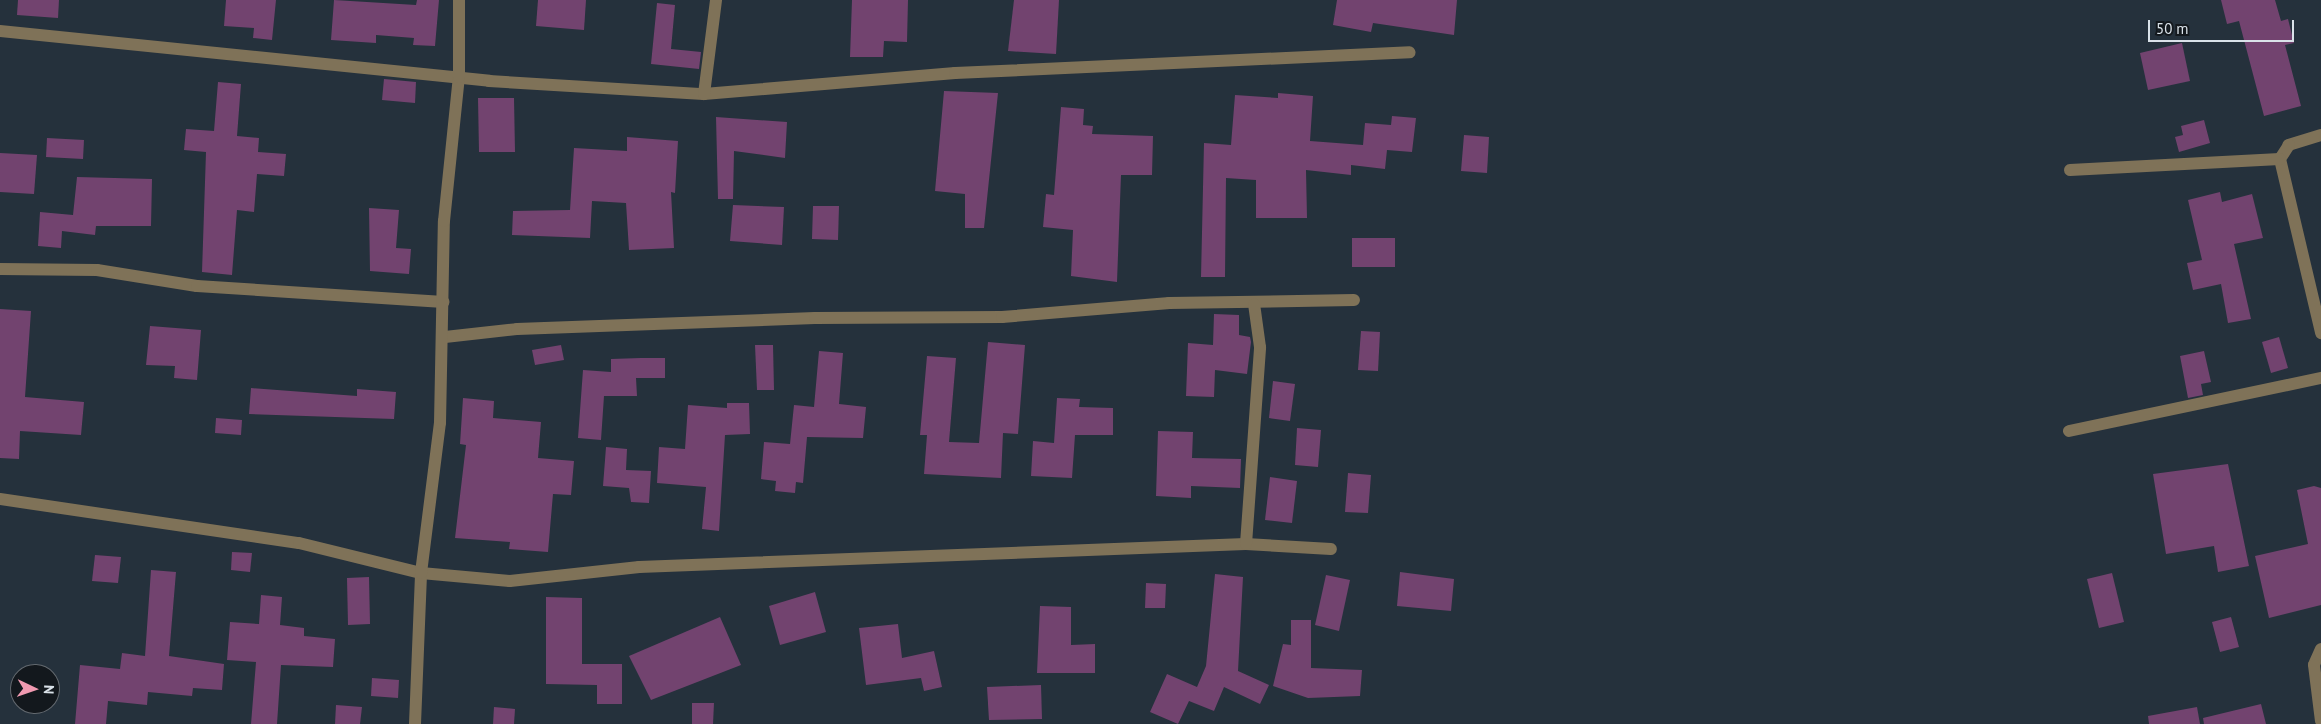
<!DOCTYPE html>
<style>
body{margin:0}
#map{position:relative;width:2321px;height:724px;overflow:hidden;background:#25313c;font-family:"PT Sans",sans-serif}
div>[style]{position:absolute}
.building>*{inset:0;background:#72436f}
.minor>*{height:12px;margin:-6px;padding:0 6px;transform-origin:6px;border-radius:6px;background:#7f7258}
span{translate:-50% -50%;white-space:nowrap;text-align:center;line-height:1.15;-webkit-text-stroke:4px #13181d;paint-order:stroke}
.north{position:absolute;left:10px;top:664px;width:50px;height:50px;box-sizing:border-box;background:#13181d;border:1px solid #63696f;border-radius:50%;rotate:93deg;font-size:14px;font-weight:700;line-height:20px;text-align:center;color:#dae2e9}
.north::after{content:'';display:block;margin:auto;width:18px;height:22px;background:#f19ab1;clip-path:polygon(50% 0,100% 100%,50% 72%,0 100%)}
.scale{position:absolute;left:2148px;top:20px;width:146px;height:22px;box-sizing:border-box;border:2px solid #dae2e9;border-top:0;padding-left:6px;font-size:15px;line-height:18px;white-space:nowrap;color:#dae2e9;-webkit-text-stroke:4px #13181d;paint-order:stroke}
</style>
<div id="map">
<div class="building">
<div style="clip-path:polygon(18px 0,59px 0,58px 18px,17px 15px)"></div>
<div style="clip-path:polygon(226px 0,276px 0,272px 40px,253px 38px,254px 28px,224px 26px)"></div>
<div style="clip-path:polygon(334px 0,416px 5px,417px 0,439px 0,435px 46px,413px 45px,414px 38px,376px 35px,376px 43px,331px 40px)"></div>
<div style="clip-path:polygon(538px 0,586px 0,584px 30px,536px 26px)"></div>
<div style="clip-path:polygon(852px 0,908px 0,907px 42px,884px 41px,883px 57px,850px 57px)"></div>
<div style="clip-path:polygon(1014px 0,1059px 0,1056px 54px,1008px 51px)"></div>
<div style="clip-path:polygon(1337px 0,1457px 0,1454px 35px,1373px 23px,1371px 32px,1333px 25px)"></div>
<div style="clip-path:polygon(2221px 0,2275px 0,2281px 21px,2288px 19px,2294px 43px,2285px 45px,2301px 106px,2264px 116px,2239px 21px,2227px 24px)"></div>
<div style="clip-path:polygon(657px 3px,675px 5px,671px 49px,701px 52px,699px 69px,651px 64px)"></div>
<div style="clip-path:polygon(2182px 43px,2190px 81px,2148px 90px,2140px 53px)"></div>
<div style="clip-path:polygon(384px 79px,416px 82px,415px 103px,382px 100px)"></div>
<div style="clip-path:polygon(218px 82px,241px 84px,237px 136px,259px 138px,258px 152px,286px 154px,284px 176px,257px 174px,254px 212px,237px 210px,232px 275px,202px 272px,206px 152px,184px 150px,186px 129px,214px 131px)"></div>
<div style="clip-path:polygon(944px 91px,998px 93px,984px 228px,965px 228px,965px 194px,935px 191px)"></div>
<div style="clip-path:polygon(1278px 93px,1313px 96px,1310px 141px,1363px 145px,1365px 123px,1391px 125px,1392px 116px,1416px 118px,1412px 152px,1387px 150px,1385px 169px,1351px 165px,1351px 175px,1306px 170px,1307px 218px,1256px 218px,1256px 180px,1226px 178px,1225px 277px,1201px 277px,1204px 143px,1231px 145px,1235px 95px,1278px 98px)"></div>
<div style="clip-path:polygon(478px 98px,514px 98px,515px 152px,479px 152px)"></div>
<div style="clip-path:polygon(1061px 107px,1084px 109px,1083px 125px,1093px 126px,1092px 134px,1153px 136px,1152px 175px,1121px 175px,1117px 282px,1071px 276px,1073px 230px,1043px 227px,1046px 194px,1054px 195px)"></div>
<div style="clip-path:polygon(716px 117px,787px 122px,785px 158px,734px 151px,733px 199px,718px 199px)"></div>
<div style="clip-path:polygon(2204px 120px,2210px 143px,2179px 152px,2175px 137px,2183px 135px,2181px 126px)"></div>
<div style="clip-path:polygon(1464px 135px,1489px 137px,1487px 173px,1461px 171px)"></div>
<div style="clip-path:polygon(627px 137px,678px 141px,675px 193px,671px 192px,674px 248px,629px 250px,626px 203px,592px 201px,590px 238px,512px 235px,513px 211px,570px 210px,574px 148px,627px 151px)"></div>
<div style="clip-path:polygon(47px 138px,84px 140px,83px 159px,46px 157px)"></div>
<div style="clip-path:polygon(0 153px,37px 155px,34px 194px,0 192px)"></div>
<div style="clip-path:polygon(77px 177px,152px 179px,151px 226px,96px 226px,95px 235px,62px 231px,61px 248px,38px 246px,40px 212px,73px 215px)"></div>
<div style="clip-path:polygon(2220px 192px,2222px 202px,2252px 194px,2263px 238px,2234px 244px,2251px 319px,2228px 323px,2221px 284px,2193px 290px,2187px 263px,2202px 260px,2188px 200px)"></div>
<div style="clip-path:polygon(733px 205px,784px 207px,782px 245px,730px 241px)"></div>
<div style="clip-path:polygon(813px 206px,839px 206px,838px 240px,812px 239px)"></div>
<div style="clip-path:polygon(369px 208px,399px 210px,396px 248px,411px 249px,409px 274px,370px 271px)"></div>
<div style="clip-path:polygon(1352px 238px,1395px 238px,1395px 267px,1352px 267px)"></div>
<div style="clip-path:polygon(0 309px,31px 311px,25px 397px,84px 402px,81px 435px,20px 431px,19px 459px,0 458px)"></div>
<div style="clip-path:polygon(1214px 314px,1239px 315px,1239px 335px,1250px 337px,1251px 342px,1247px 374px,1215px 370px,1214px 397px,1186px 396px,1188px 343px,1213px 345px)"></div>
<div style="clip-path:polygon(150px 326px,201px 330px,197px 380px,174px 378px,175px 366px,146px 365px)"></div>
<div style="clip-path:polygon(1361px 331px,1380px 332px,1378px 371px,1358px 370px)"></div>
<div style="clip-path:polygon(2279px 337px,2288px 368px,2271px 373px,2262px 342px)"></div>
<div style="clip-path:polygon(988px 342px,1025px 345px,1018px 434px,1003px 433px,1001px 478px,924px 474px,927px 435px,920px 435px,927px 356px,956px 358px,949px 442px,979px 443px)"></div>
<div style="clip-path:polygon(561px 345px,564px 360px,535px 365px,532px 350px)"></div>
<div style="clip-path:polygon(755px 345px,773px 345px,774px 390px,757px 390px)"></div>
<div style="clip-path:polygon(819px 351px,843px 353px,839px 404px,866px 407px,863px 438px,807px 437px,803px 483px,796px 482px,795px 493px,775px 491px,776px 481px,761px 479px,764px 442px,790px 444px,794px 405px,814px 407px)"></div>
<div style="clip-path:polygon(2204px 351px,2211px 382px,2201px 384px,2203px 395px,2188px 398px,2180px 356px)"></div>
<div style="clip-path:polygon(641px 358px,665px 358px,665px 378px,636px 378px,637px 396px,604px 396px,601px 440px,578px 438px,583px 370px,611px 372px,611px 359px)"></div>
<div style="clip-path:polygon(1273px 381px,1295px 384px,1290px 421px,1269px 418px)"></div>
<div style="clip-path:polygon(251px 388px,357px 396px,357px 389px,396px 392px,394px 419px,249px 414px)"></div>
<div style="clip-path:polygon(463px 398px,494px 401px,493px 418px,541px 422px,538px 458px,574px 461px,571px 495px,553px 494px,548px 552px,509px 549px,510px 542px,455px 538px,466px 445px,460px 444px)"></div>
<div style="clip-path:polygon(1057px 398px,1080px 399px,1079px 407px,1113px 408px,1113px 435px,1075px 435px,1072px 478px,1031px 476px,1033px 441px,1054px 443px)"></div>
<div style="clip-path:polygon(727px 403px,749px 403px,750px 434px,725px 435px,719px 531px,702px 529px,706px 487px,657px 483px,659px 447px,685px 449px,688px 405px,727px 408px)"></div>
<div style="clip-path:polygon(216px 418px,242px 420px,241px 435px,215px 433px)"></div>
<div style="clip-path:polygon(1297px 428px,1321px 430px,1318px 467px,1295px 465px)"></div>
<div style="clip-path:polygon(1158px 431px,1193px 432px,1192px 458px,1241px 459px,1240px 488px,1191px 486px,1191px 498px,1156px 496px)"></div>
<div style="clip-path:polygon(606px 447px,627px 449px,626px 470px,651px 471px,649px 503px,631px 502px,629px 488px,603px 486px)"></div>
<div style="clip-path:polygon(2228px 464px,2249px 566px,2218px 572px,2214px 546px,2166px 554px,2153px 474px)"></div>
<div style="clip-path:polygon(1348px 473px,1371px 475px,1368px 513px,1345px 512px)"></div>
<div style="clip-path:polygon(1270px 477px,1297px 481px,1292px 523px,1265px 520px)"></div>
<div style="clip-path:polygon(2314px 486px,2321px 488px,2321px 605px,2269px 618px,2255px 556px,2308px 544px,2297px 490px)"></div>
<div style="clip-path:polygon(232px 552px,252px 553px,250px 572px,231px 570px)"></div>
<div style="clip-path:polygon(95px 555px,121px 557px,118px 583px,92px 581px)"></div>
<div style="clip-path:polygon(151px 570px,176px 572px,169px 656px,224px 664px,222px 690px,193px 688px,192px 696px,148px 692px,147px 705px,108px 701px,106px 724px,75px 724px,80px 665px,120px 669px,122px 653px,145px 656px)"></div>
<div style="clip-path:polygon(1400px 572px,1454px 579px,1451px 611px,1397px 606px)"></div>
<div style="clip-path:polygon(2112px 573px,2124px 622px,2099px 628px,2087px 579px)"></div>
<div style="clip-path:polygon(1215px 574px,1243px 577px,1238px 671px,1269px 685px,1260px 704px,1224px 687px,1214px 711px,1189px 701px,1178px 724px,1150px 712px,1167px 674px,1197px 687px,1206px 666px)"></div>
<div style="clip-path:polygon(1326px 575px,1350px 580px,1339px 631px,1315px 625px)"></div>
<div style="clip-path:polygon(369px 577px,370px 624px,348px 625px,347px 578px)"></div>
<div style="clip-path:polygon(1146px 583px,1166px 584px,1165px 608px,1145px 608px)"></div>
<div style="clip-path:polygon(815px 592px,826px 632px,780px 645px,769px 606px)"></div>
<div style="clip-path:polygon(261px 595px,282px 597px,280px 625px,304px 628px,304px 636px,335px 639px,333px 667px,281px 665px,277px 724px,251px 724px,256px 662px,227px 660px,230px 622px,259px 624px)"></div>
<div style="clip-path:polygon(546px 597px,582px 598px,582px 664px,622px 664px,622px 704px,597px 704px,597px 685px,546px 684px)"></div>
<div style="clip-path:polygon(1040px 606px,1071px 607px,1071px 645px,1095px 644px,1095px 673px,1037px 673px)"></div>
<div style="clip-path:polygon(720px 617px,741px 665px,651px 700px,629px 656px)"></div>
<div style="clip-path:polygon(2231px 617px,2239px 647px,2220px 652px,2212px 622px)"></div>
<div style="clip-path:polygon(1291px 620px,1311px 620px,1311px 668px,1362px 670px,1360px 696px,1308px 698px,1273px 686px,1283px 644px,1291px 645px)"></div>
<div style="clip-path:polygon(898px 624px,902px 658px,934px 651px,942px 687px,924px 691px,921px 678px,866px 685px,859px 628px)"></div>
<div style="clip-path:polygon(372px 678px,399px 680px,398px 698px,371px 696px)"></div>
<div style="clip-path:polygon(1041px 685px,1042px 719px,989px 720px,987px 687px)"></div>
<div style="clip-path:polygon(692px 703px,714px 703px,713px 724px,692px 724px)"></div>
<div style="clip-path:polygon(2261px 704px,2266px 724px,2204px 724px,2203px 718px)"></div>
<div style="clip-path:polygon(336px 705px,362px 707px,360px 724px,335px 724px)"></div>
<div style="clip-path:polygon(494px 707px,515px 709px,514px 724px,493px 724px)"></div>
<div style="clip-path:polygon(2197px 707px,2200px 724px,2149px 724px,2148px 716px)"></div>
</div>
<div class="minor">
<div style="left:0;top:31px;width:492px;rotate:5.8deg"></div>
<div style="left:489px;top:81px;width:215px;rotate:3.5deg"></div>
<div style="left:704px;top:94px;width:252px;rotate:-4.8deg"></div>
<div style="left:955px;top:73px;width:455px;rotate:-2.6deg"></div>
<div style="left:704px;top:94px;width:95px;rotate:-82.7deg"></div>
<div style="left:2321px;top:135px;width:34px;rotate:163deg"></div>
<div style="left:2289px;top:145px;width:17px;rotate:123deg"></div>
<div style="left:2280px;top:159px;width:179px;rotate:76.7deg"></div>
<div style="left:2070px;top:170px;width:210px;rotate:-3deg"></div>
<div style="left:0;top:269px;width:97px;rotate:0.6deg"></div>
<div style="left:97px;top:270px;width:101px;rotate:9.1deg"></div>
<div style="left:197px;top:286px;width:247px;rotate:3.7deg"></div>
<div style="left:445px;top:337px;width:72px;rotate:-6.3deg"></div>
<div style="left:517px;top:329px;width:298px;rotate:-2.1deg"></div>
<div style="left:815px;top:318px;width:187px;rotate:-0.3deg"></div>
<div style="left:1002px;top:317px;width:168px;rotate:-4.8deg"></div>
<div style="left:1169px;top:303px;width:185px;rotate:-0.9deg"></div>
<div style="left:2069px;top:431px;width:258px;rotate:-11.9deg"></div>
<div style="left:0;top:499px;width:302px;rotate:8.4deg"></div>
<div style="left:299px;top:543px;width:126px;rotate:13.8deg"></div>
<div style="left:421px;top:573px;width:89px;rotate:5.1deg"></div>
<div style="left:510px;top:581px;width:130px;rotate:-6.2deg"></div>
<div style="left:639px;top:567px;width:607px;rotate:-2.17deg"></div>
<div style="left:1246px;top:544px;width:85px;rotate:3.4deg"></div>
<div style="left:1246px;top:544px;width:197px;rotate:-85.9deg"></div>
<div style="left:1260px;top:347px;width:43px;rotate:-97.9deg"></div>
<div style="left:2321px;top:649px;width:17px;rotate:114deg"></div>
<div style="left:2314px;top:665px;width:56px;rotate:82.9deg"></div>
<div style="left:415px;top:724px;width:151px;rotate:-87.7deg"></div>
<div style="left:421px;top:573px;width:151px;rotate:-82.8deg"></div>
<div style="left:440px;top:423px;width:202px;rotate:-88.9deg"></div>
<div style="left:444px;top:221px;width:145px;rotate:-84.1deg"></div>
<div style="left:459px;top:77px;width:77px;rotate:-90deg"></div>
</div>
<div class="north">N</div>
<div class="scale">50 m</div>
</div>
